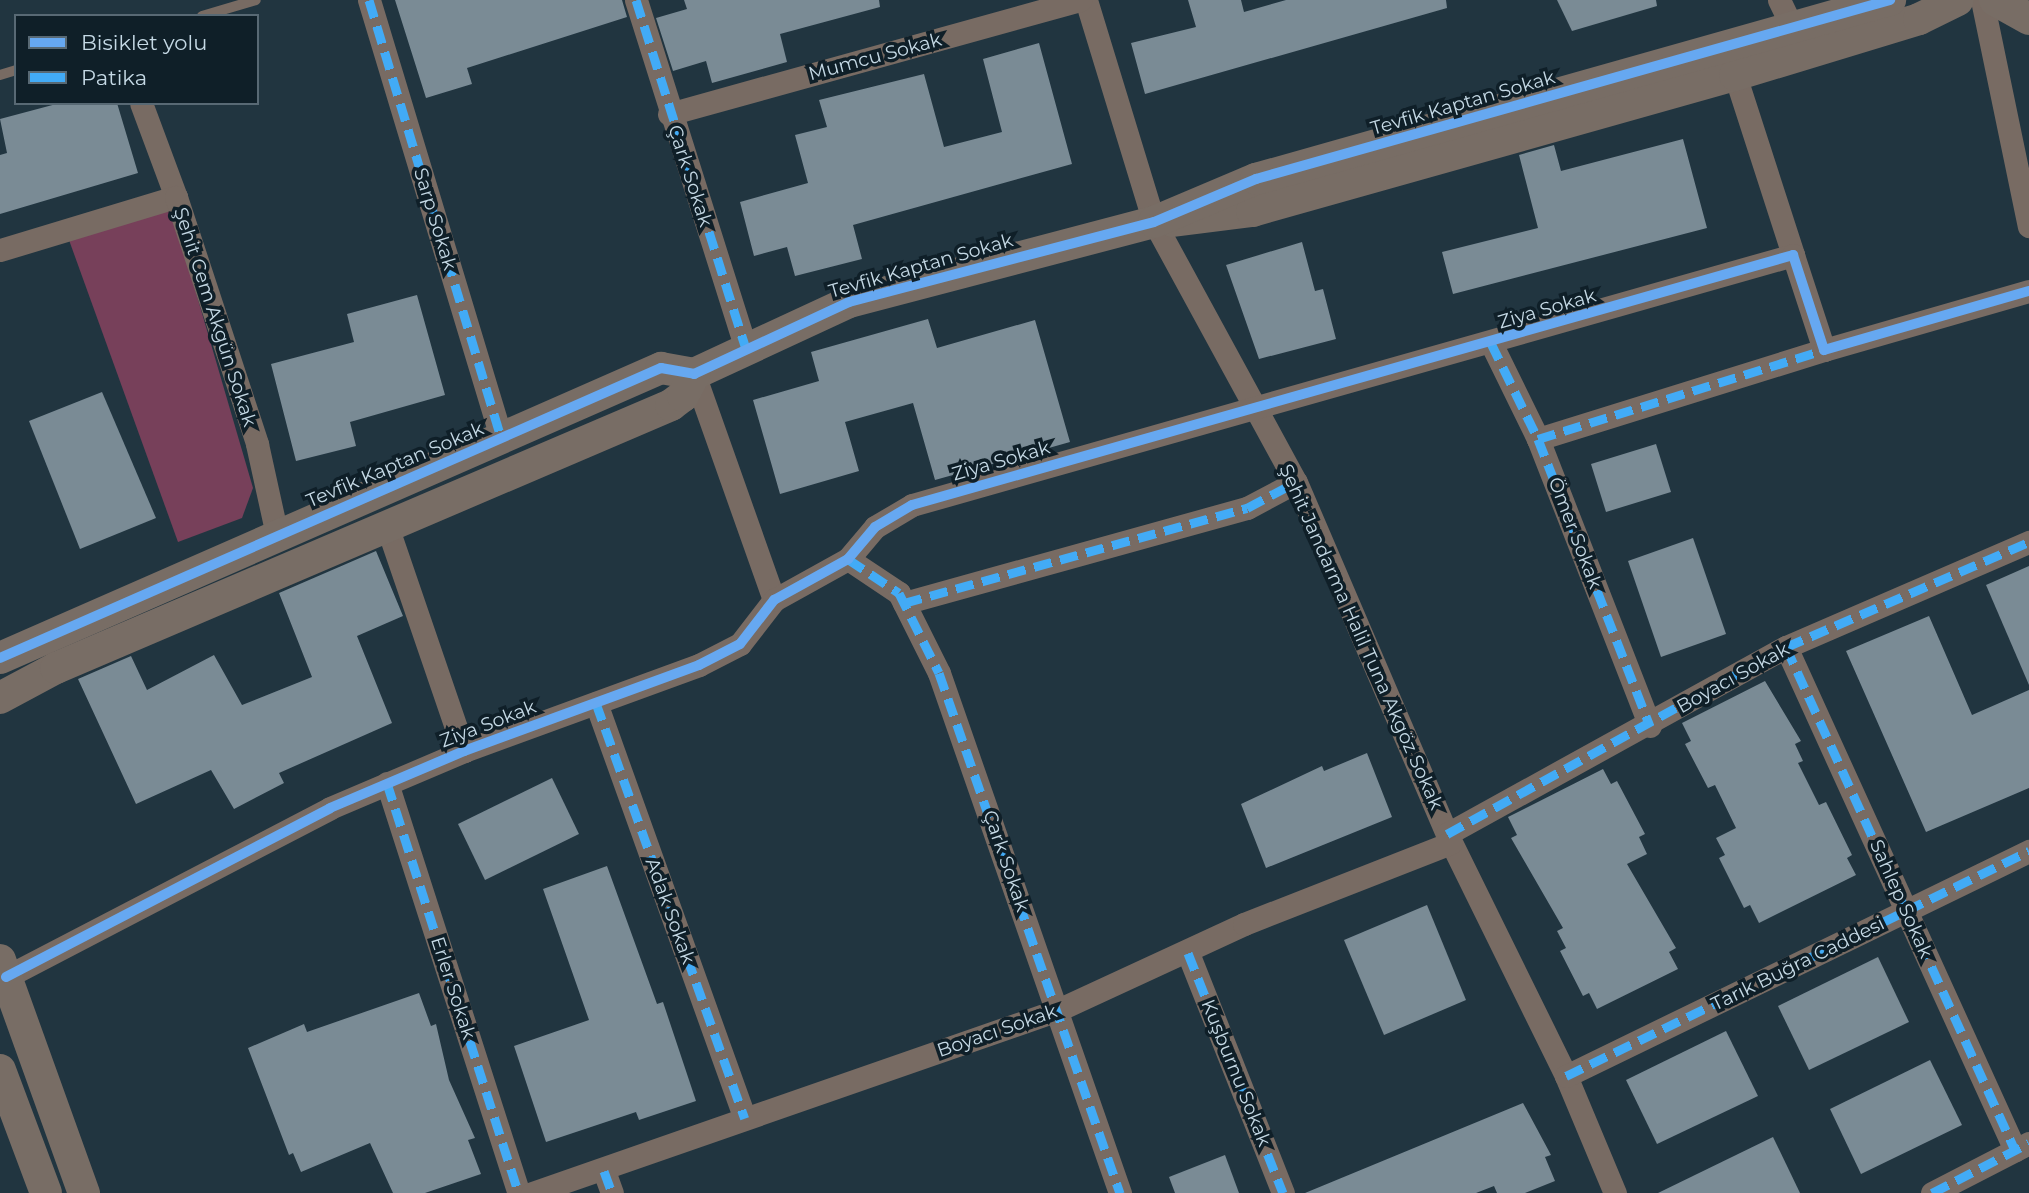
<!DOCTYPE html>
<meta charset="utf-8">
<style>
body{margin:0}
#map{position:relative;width:2029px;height:1193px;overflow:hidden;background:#213540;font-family:Montserrat,sans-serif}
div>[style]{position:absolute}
.green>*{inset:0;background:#77405a}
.building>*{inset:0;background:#7a8b95}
.lane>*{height:10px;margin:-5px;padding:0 5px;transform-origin:5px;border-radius:5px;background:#786b63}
.street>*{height:23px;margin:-11.5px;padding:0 11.5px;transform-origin:11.5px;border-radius:11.5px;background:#786b63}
.secondary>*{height:32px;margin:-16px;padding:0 16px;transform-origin:16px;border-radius:16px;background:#786d65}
.quiet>*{height:9px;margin-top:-4.5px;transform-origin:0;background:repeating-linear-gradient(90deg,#42abf6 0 18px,transparent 0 27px)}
.cycleway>*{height:10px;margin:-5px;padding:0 5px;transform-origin:5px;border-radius:5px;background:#66a8f1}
span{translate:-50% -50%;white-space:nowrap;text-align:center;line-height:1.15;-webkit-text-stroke:7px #0f1f28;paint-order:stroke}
.street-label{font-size:19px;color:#c5d9e5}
.legend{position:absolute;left:14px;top:14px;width:245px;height:91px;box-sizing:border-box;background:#0f1f28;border:2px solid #586974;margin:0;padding:9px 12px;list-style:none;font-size:21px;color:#c5d9e5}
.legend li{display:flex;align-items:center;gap:14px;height:35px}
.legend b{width:35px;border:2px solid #586974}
</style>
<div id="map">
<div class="green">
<div style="clip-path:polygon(171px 207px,253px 488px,242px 518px,178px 542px,69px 240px)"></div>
</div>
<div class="building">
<div style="clip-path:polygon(395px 0,622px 0,627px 17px,467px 68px,472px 84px,426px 98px)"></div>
<div style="clip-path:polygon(684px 0,879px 0,880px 7px,780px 34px,787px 62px,712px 83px,706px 61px,673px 71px,656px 18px,687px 9px)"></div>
<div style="clip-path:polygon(1188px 0,1241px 0,1244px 12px,1286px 0,1446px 0,1447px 8px,1145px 94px,1131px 43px,1196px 27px)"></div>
<div style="clip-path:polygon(1557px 0,1656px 0,1657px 6px,1572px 31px)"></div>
<div style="clip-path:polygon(1039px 43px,1072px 164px,853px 225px,862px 259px,795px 276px,787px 247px,754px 256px,740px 202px,808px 183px,795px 135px,827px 127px,819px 100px,924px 74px,944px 147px,1002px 132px,983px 59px)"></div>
<div style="clip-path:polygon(60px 103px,117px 103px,138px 173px,0 214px,0 155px,7px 153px,0 119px)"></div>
<div style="clip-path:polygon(1683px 139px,1707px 228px,1453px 294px,1442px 252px,1538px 228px,1519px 155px,1554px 145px,1561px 171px)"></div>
<div style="clip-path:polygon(1302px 242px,1315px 291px,1323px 289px,1336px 339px,1259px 359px,1226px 265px)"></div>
<div style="clip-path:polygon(417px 295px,445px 395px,350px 422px,356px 446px,296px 461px,271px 364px,354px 342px,347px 314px)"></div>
<div style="clip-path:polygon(928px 319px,937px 348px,1035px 320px,1070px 442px,935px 480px,913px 403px,845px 422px,859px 471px,780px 494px,753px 400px,819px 381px,811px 352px)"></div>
<div style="clip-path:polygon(102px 392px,156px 518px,80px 549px,29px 421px)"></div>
<div style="clip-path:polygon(1656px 444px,1671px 492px,1606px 512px,1591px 464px)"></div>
<div style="clip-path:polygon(1693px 538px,1726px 634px,1661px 657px,1628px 561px)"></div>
<div style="clip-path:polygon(376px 551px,403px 616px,357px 636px,392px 723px,279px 773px,284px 783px,234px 809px,211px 770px,136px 804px,78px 679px,131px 656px,147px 690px,214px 655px,242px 705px,312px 677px,279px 593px)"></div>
<div style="clip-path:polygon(2029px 566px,2029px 685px,1986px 585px)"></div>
<div style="clip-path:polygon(1929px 616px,1972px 715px,2029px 690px,2029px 788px,1926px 832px,1846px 651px)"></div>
<div style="clip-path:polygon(1765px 681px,1801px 741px,1795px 744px,1803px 761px,1798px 763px,1819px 805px,1826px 802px,1852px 855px,1847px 858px,1856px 875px,1759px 923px,1750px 905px,1744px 908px,1719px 858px,1725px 855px,1716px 838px,1736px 828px,1715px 785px,1708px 788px,1685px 744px,1691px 741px,1682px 723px)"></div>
<div style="clip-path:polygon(1367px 753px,1392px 817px,1266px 868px,1241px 804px,1322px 766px,1324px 771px)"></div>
<div style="clip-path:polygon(1603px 769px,1611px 784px,1617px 781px,1645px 834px,1639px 837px,1647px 854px,1627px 864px,1676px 948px,1669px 952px,1678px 969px,1597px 1009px,1589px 993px,1583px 996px,1560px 951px,1566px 948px,1557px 931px,1563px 928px,1511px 838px,1517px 835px,1508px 817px)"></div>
<div style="clip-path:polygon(552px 778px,579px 834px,485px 880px,458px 824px)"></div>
<div style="clip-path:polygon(607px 866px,657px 1004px,663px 1002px,696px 1101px,639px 1120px,636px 1112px,546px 1142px,514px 1046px,589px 1020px,543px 889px)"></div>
<div style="clip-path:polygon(1427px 905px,1466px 1000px,1384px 1035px,1344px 940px)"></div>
<div style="clip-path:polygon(1878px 957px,1909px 1022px,1809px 1070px,1778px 1006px)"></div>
<div style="clip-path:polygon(419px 993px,431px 1026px,436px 1024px,449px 1080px,475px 1138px,468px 1140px,481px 1174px,425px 1193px,393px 1193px,370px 1143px,301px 1172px,293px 1153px,289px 1155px,248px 1048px,304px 1024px,307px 1032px)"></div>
<div style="clip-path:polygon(1726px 1031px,1758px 1096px,1657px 1144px,1626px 1080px)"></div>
<div style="clip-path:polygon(1930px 1060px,1962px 1125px,1861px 1174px,1830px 1109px)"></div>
<div style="clip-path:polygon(1523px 1103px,1551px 1155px,1545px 1157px,1555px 1181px,1525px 1193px,1497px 1193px,1494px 1186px,1476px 1193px,1305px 1193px)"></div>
<div style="clip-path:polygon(1773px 1137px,1800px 1193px,1658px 1193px)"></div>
<div style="clip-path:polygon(1225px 1155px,1239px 1193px,1175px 1193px,1169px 1177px)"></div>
</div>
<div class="lane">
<div style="left:202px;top:16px;width:56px;rotate:-16.5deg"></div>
<div style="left:0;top:75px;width:17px;rotate:-17deg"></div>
</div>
<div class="street">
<div style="left:369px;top:0;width:457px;rotate:73.2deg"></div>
<div style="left:636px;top:0;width:368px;rotate:72.5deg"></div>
<div style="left:1086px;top:0;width:232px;rotate:73deg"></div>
<div style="left:1154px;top:222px;width:296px;rotate:61.4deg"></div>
<div style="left:1296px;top:482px;width:383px;rotate:66.8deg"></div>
<div style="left:1447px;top:834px;width:270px;rotate:63.8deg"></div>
<div style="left:1566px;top:1076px;width:127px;rotate:67.3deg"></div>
<div style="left:1779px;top:0;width:30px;rotate:64deg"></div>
<div style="left:1982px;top:0;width:231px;rotate:78.3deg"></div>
<div style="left:1735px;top:75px;width:189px;rotate:72.1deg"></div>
<div style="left:141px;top:103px;width:100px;rotate:69.6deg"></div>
<div style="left:669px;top:114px;width:427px;rotate:-15.5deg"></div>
<div style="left:0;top:250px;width:184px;rotate:-16.8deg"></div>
<div style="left:176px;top:197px;width:260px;rotate:71.8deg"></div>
<div style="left:257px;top:444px;width:93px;rotate:77.6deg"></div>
<div style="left:1491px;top:343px;width:107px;rotate:63.9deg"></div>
<div style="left:1538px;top:439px;width:308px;rotate:68.7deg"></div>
<div style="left:694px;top:374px;width:240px;rotate:70.5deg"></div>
<div style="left:1538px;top:439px;width:300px;rotate:-17.3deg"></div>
<div style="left:387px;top:526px;width:238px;rotate:71.1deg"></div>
<div style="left:848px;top:559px;width:61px;rotate:33.7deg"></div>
<div style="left:899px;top:593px;width:89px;rotate:63.4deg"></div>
<div style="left:939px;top:673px;width:551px;rotate:70.81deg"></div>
<div style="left:904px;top:603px;width:356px;rotate:-15.5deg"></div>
<div style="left:1247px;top:508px;width:55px;rotate:-28deg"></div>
<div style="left:1786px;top:647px;width:553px;rotate:65.52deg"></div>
<div style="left:596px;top:703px;width:441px;rotate:70.3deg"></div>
<div style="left:387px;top:783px;width:431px;rotate:72.2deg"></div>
<div style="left:1447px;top:834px;width:387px;rotate:-28.9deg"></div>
<div style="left:1786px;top:647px;width:265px;rotate:-23.4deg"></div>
<div style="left:1188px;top:953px;width:258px;rotate:68.4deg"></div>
<div style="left:6px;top:977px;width:365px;rotate:-27.5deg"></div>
<div style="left:330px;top:808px;width:146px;rotate:-23deg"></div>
<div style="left:464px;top:751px;width:250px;rotate:-20.1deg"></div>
<div style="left:699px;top:665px;width:46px;rotate:-27.1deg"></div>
<div style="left:740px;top:644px;width:56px;rotate:-52.3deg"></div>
<div style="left:774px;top:600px;width:85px;rotate:-29deg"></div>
<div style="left:848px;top:559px;width:42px;rotate:-49.8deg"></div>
<div style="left:875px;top:527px;width:43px;rotate:-30.7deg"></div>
<div style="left:912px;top:505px;width:916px;rotate:-15.84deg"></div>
<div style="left:1793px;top:255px;width:100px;rotate:71.9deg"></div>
<div style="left:1824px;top:350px;width:213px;rotate:-16.1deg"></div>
<div style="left:1566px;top:1076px;width:515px;rotate:-25.92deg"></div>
<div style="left:604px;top:1171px;width:23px;rotate:70deg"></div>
<div style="left:532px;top:1193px;width:557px;rotate:-19.18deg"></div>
<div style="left:1058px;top:1010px;width:205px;rotate:-24.8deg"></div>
<div style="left:1244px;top:924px;width:222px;rotate:-21.4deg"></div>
<div style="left:1932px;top:1193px;width:109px;rotate:-27.3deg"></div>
</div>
<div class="secondary">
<div style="left:1995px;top:0;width:39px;rotate:29deg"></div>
<div style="left:1173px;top:221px;width:80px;rotate:-7.2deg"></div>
<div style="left:1252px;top:211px;width:502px;rotate:-15.73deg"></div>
<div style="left:1735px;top:75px;width:192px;rotate:-16.9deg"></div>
<div style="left:1919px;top:19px;width:43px;rotate:-26deg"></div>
<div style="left:0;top:658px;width:722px;rotate:-23.69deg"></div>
<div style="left:661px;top:368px;width:34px;rotate:10deg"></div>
<div style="left:694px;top:374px;width:171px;rotate:-24.9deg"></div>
<div style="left:849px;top:302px;width:315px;rotate:-14.7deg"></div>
<div style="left:1154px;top:222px;width:111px;rotate:-22.9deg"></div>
<div style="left:1256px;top:179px;width:659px;rotate:-15.77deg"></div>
<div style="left:0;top:698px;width:64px;rotate:-28.2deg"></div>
<div style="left:56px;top:668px;width:669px;rotate:-23.15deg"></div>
<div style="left:671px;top:405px;width:15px;rotate:-37deg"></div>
<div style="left:683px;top:396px;width:25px;rotate:-63deg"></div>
<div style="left:0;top:960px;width:248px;rotate:70.2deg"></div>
<div style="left:0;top:1070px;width:131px;rotate:69.5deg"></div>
</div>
<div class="quiet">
<div style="left:369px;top:0;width:457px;rotate:73.2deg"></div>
<div style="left:636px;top:0;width:368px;rotate:72.5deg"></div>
<div style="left:1491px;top:343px;width:107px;rotate:63.9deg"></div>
<div style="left:1538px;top:439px;width:308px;rotate:68.7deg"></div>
<div style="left:1538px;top:439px;width:300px;rotate:-17.3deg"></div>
<div style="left:848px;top:559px;width:61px;rotate:33.7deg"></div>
<div style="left:899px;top:593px;width:89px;rotate:63.4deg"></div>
<div style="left:939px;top:673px;width:551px;rotate:70.81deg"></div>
<div style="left:904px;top:603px;width:356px;rotate:-15.5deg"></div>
<div style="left:1247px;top:508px;width:55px;rotate:-28deg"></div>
<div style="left:1786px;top:647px;width:553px;rotate:65.52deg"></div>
<div style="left:596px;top:703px;width:441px;rotate:70.3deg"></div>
<div style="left:387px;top:783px;width:431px;rotate:72.2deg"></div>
<div style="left:1447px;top:834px;width:387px;rotate:-28.9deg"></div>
<div style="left:1786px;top:647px;width:265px;rotate:-23.4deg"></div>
<div style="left:1188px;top:953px;width:258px;rotate:68.4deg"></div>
<div style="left:1566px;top:1076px;width:515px;rotate:-25.92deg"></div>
<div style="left:604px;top:1171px;width:23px;rotate:70deg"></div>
<div style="left:1932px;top:1193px;width:109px;rotate:-27.3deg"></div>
</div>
<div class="cycleway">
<div style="left:0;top:658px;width:722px;rotate:-23.69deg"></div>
<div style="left:661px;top:368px;width:34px;rotate:10deg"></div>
<div style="left:694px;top:374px;width:171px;rotate:-24.9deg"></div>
<div style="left:849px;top:302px;width:315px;rotate:-14.7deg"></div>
<div style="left:1154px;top:222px;width:111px;rotate:-22.9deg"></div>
<div style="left:1256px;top:179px;width:659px;rotate:-15.77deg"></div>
<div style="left:6px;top:977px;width:365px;rotate:-27.5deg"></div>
<div style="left:330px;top:808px;width:146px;rotate:-23deg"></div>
<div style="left:464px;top:751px;width:250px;rotate:-20.1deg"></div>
<div style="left:699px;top:665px;width:46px;rotate:-27.1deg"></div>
<div style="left:740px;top:644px;width:56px;rotate:-52.3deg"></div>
<div style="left:774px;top:600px;width:85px;rotate:-29deg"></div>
<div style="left:848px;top:559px;width:42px;rotate:-49.8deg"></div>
<div style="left:875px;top:527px;width:43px;rotate:-30.7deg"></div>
<div style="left:912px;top:505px;width:916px;rotate:-15.84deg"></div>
<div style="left:1793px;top:255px;width:100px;rotate:71.9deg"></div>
<div style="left:1824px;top:350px;width:213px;rotate:-16.1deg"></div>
</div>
<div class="street-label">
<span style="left:875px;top:57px;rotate:-15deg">Mumcu Sokak</span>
<span style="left:1463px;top:103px;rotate:-16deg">Tevfik Kaptan Sokak</span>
<span style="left:690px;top:176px;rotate:72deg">Çark Sokak</span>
<span style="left:435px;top:219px;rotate:73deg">Sarp Sokak</span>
<span style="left:921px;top:266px;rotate:-16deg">Tevfik Kaptan Sokak</span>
<span style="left:1547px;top:309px;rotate:-16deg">Ziya Sokak</span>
<span style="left:215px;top:317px;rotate:72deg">Şehit Cem Akgün Sokak</span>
<span style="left:1001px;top:461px;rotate:-16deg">Ziya Sokak</span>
<span style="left:395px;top:465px;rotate:-23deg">Tevfik Kaptan Sokak</span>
<span style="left:1575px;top:533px;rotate:69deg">Ömer Sokak</span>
<span style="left:1361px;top:637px;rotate:66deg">Şehit Jandarma Halil Tuna Akgöz Sokak</span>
<span style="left:1733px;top:678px;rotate:-29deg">Boyacı Sokak</span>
<span style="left:488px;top:724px;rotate:-21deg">Ziya Sokak</span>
<span style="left:1006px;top:861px;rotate:71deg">Çark Sokak</span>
<span style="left:1901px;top:899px;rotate:66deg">Sahlep Sokak</span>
<span style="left:670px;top:911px;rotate:70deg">Adak Sokak</span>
<span style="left:1798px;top:964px;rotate:-26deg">Tarık Buğra Caddesi</span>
<span style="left:453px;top:988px;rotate:72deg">Erler Sokak</span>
<span style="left:997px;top:1031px;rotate:-19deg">Boyacı Sokak</span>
<span style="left:1236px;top:1073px;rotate:68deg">Kuşburnu Sokak</span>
</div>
<ul class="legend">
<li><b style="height:9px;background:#66a8f1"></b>Bisiklet yolu</li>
<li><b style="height:9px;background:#42abf6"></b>Patika</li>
</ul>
</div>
